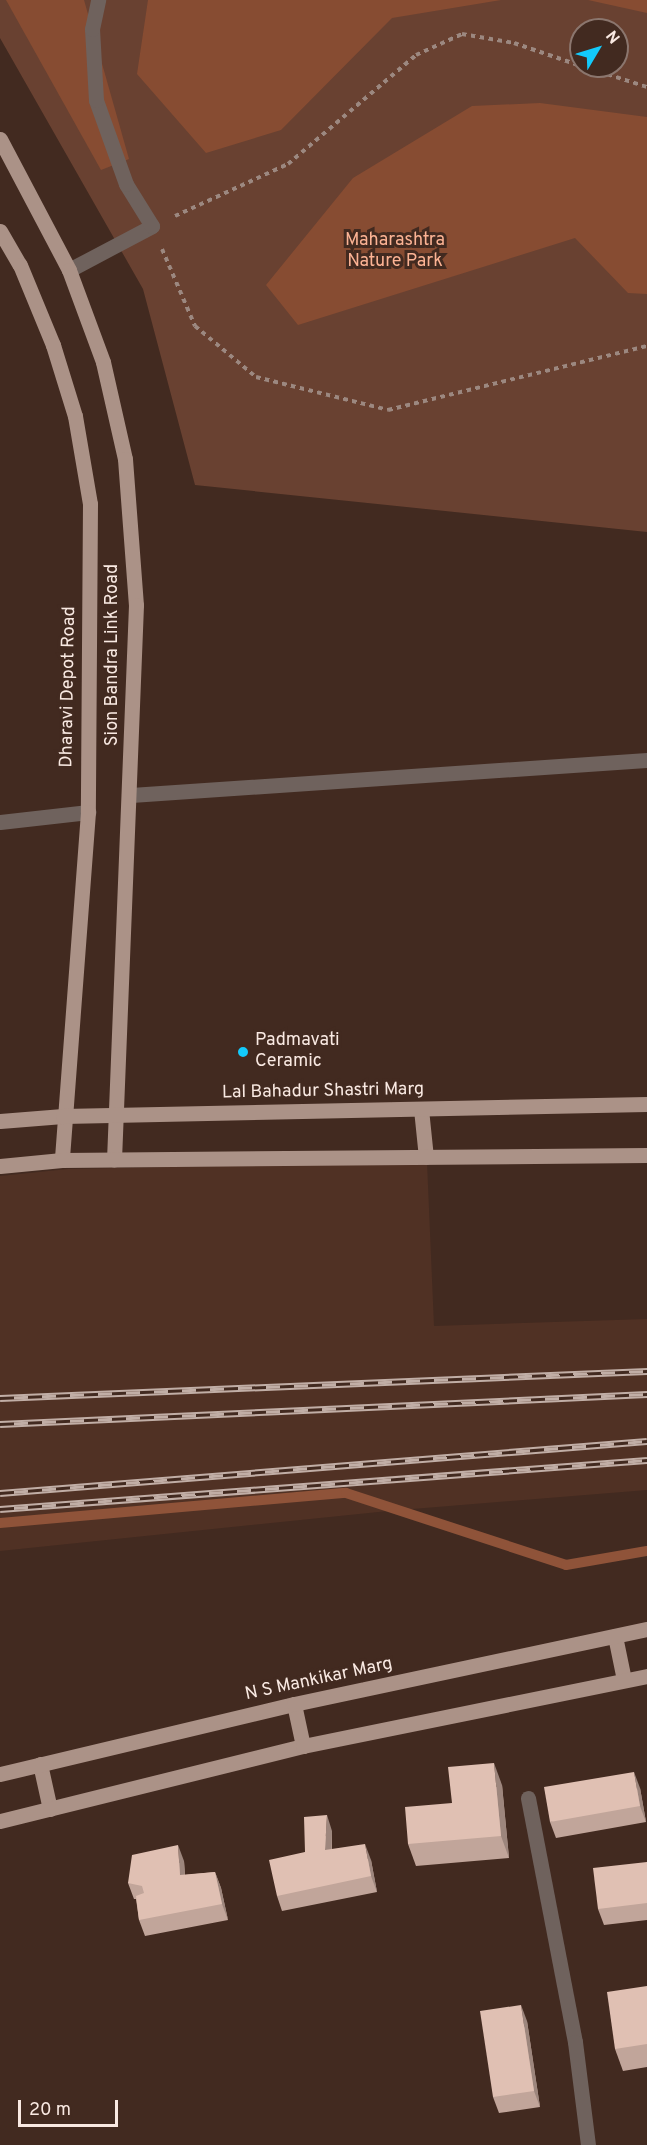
<!DOCTYPE html>
<style>
body{margin:0}
#map{position:relative;width:647px;height:2145px;overflow:hidden;background:#422a20;font-family:Overpass,sans-serif}
div>[style]{position:absolute}
.built>*{inset:0;background:#503124}
.green>*{inset:0;background:#694131}
.forest>*{inset:0;background:#874c32}
.stream>*{height:10px;margin:-5px;padding:0 5px;transform-origin:5px;border-radius:5px;background:#8f5339}
.path>*{height:4px;margin-top:-2px;transform-origin:0;background:repeating-linear-gradient(90deg,#9c8880 0 4.5px,transparent 0 9px)}
.minor>*{height:15px;margin:-7.5px;padding:0 7.5px;transform-origin:7.5px;border-radius:7.5px;background:#6f625d}
.major>*{height:15px;margin:-7.5px;padding:0 7.5px;transform-origin:7.5px;border-radius:7.5px;background:#ab9287}
.rail>*{height:7px;margin-top:-3.5px;transform-origin:0;background:repeating-linear-gradient(90deg,#422a20 0 14px,#c1aea6 0 28px);box-sizing:border-box;border-block:2px solid #c1aea6}
.wall>*{inset:0;background:#c1a59a}
.shaded-wall>*{inset:0;background:#9d867d}
.building>*{inset:0;background:#e0c0b3}
.dots>*{width:16px;height:16px;translate:-50% -50%;box-sizing:border-box;border:3px solid #422a20;border-radius:50%}
span{translate:-50% -50%;white-space:nowrap;text-align:center;line-height:1.15;-webkit-text-stroke:6px #422a20;paint-order:stroke}
.park-label{font-size:18px;color:#fcb394}
.street-label{font-size:18px;color:#f9e9e2}
.poi-label{font-size:18px;color:#f9e9e2}
.left{translate:0 -50%;text-align:left}
.north{position:absolute;left:569px;top:18px;width:60px;height:60px;box-sizing:border-box;background:#422a20;border:2px solid #8b766e;border-radius:50%;rotate:52deg;font-size:16px;font-weight:700;line-height:24px;text-align:center;color:#f9e9e2}
.north::after{content:'';display:block;margin:auto;width:21px;height:27px;background:#13cafb;clip-path:polygon(50% 0,100% 100%,50% 72%,0 100%)}
.scale{position:absolute;left:18px;top:2100px;width:100px;height:27px;box-sizing:border-box;border:3px solid #f9e9e2;border-top:0;padding-left:8px;font-size:18px;line-height:21px;white-space:nowrap;color:#f9e9e2;-webkit-text-stroke:4px #422a20;paint-order:stroke}
</style>
<div id="map">
<div class="built">
<div style="clip-path:polygon(427px 1162px,434px 1326px,647px 1319px,647px 1490px,388px 1511px,0 1551px,0 1176px,68px 1169px)"></div>
</div>
<div class="green">
<div style="clip-path:polygon(evenodd,0 0,647px 0,647px 532px,195px 485px,143px 289px,0 38px,0 0,581px 30px,617px 30px,617px 66px,581px 66px,581px 30px)"></div>
</div>
<div class="forest">
<div style="clip-path:polygon(6px 0,84px 0,129px 159px,101px 170px)"></div>
<div style="clip-path:polygon(148px 0,501px 0,392px 18px,281px 130px,206px 153px,137px 74px)"></div>
<div style="clip-path:polygon(588px 0,647px 0,647px 13px)"></div>
<div style="clip-path:polygon(540px 103px,647px 117px,647px 294px,628px 293px,575px 238px,298px 325px,266px 285px,353px 178px,472px 106px)"></div>
</div>
<div class="stream">
<div style="left:0;top:1523px;width:347px;rotate:-5deg"></div>
<div style="left:346px;top:1493px;width:231px;rotate:18.1deg"></div>
<div style="left:566px;top:1565px;width:82px;rotate:-9.8deg"></div>
</div>
<div class="path">
<div style="left:582px;top:66px;width:68px;rotate:17.9deg"></div>
<div style="left:175px;top:216px;width:124px;rotate:-24.7deg"></div>
<div style="left:288px;top:164px;width:168px;rotate:-40.4deg"></div>
<div style="left:416px;top:55px;width:51px;rotate:-24.5deg"></div>
<div style="left:462px;top:34px;width:53px;rotate:9.8deg"></div>
<div style="left:514px;top:43px;width:71px;rotate:18.9deg"></div>
<div style="left:162px;top:249px;width:84px;rotate:66.8deg"></div>
<div style="left:195px;top:326px;width:80px;rotate:39.9deg"></div>
<div style="left:256px;top:377px;width:136px;rotate:14deg"></div>
<div style="left:388px;top:410px;width:267px;rotate:-13.9deg"></div>
</div>
<div class="minor">
<div style="left:69px;top:270px;width:94px;rotate:-27.9deg"></div>
<div style="left:152px;top:226px;width:49px;rotate:-121.8deg"></div>
<div style="left:126px;top:184px;width:89px;rotate:-109.7deg"></div>
<div style="left:96px;top:100px;width:71px;rotate:-93.2deg"></div>
<div style="left:92px;top:29px;width:30px;rotate:-78deg"></div>
<div style="left:131px;top:795px;width:517px;rotate:-3.88deg"></div>
<div style="left:0;top:822px;width:89px;rotate:-6.5deg"></div>
<div style="left:528px;top:1798px;width:248px;rotate:79.1deg"></div>
<div style="left:575px;top:2042px;width:104px;rotate:82.8deg"></div>
</div>
<div class="major">
<div style="left:0;top:139px;width:148px;rotate:62.2deg"></div>
<div style="left:69px;top:270px;width:98px;rotate:69.7deg"></div>
<div style="left:103px;top:362px;width:99px;rotate:77.2deg"></div>
<div style="left:125px;top:459px;width:146px;rotate:85.7deg"></div>
<div style="left:136px;top:605px;width:555px;rotate:92.27deg"></div>
<div style="left:0;top:231px;width:39px;rotate:60deg"></div>
<div style="left:20px;top:265px;width:87px;rotate:67.6deg"></div>
<div style="left:53px;top:345px;width:74px;rotate:72.8deg"></div>
<div style="left:75px;top:416px;width:89px;rotate:80.3deg"></div>
<div style="left:90px;top:504px;width:308px;rotate:90.4deg"></div>
<div style="left:88px;top:812px;width:349px;rotate:94.3deg"></div>
<div style="left:421px;top:1109px;width:48px;rotate:84.1deg"></div>
<div style="left:0;top:1121px;width:63px;rotate:-4.5deg"></div>
<div style="left:63px;top:1116px;width:584px;rotate:-1.18deg"></div>
<div style="left:0;top:1166px;width:62px;rotate:-5.5deg"></div>
<div style="left:62px;top:1160px;width:585px;rotate:-0.49deg"></div>
<div style="left:615px;top:1636px;width:45px;rotate:78.4deg"></div>
<div style="left:294px;top:1704px;width:43px;rotate:77.9deg"></div>
<div style="left:40px;top:1764px;width:46px;rotate:77.5deg"></div>
<div style="left:0;top:1774px;width:302px;rotate:-13.4deg"></div>
<div style="left:294px;top:1704px;width:361px;rotate:-12deg"></div>
<div style="left:0;top:1821px;width:312px;rotate:-13.9deg"></div>
<div style="left:303px;top:1746px;width:351px;rotate:-11.5deg"></div>
</div>
<div class="rail">
<div style="left:0;top:1398px;width:648px;rotate:-2.39deg"></div>
<div style="left:0;top:1424px;width:648px;rotate:-2.65deg"></div>
<div style="left:0;top:1493px;width:649px;rotate:-4.6deg"></div>
<div style="left:0;top:1509px;width:649px;rotate:-4.33deg"></div>
</div>
<div class="wall">
<div style="clip-path:polygon(502px 1785px,509px 1858px,416px 1866px,408px 1844px,452px 1803px)"></div>
<div style="clip-path:polygon(640px 1788px,646px 1822px,556px 1838px,550px 1822px)"></div>
<div style="clip-path:polygon(332px 1831px,332px 1849px,371px 1860px,377px 1892px,282px 1911px,277px 1896px,305px 1852px)"></div>
<div style="clip-path:polygon(184px 1861px,185px 1875px,215px 1872px,221px 1888px,228px 1920px,145px 1936px,139px 1920px,136px 1899px,134px 1899px,128px 1883px)"></div>
<div style="clip-path:polygon(647px 1862px,647px 1920px,604px 1925px,598px 1909px)"></div>
<div style="clip-path:polygon(647px 1986px,647px 2067px,623px 2071px,615px 2049px)"></div>
<div style="clip-path:polygon(527px 2021px,540px 2107px,499px 2113px,493px 2097px)"></div>
</div>
<div class="shaded-wall">
<div style="clip-path:polygon(494px 1763px,502px 1785px,509px 1858px,501px 1836px)"></div>
<div style="clip-path:polygon(634px 1772px,640px 1788px,646px 1822px,640px 1806px)"></div>
<div style="clip-path:polygon(327px 1815px,332px 1831px,331px 1866px,325px 1850px)"></div>
<div style="clip-path:polygon(365px 1844px,371px 1860px,377px 1892px,371px 1876px)"></div>
<div style="clip-path:polygon(178px 1845px,184px 1861px,186px 1891px,180px 1875px)"></div>
<div style="clip-path:polygon(215px 1872px,221px 1888px,228px 1920px,222px 1904px)"></div>
<div style="clip-path:polygon(521px 2005px,527px 2021px,540px 2107px,534px 2091px)"></div>
</div>
<div class="building">
<div style="clip-path:polygon(494px 1763px,501px 1836px,408px 1844px,405px 1807px,452px 1803px,448px 1767px)"></div>
<div style="clip-path:polygon(634px 1772px,640px 1806px,550px 1822px,544px 1787px)"></div>
<div style="clip-path:polygon(327px 1815px,325px 1850px,365px 1844px,371px 1876px,277px 1896px,269px 1860px,305px 1852px,304px 1817px)"></div>
<div style="clip-path:polygon(178px 1845px,180px 1875px,215px 1872px,222px 1904px,139px 1920px,136px 1896px,144px 1893px,142px 1886px,128px 1883px,132px 1855px)"></div>
<div style="clip-path:polygon(647px 1862px,647px 1903px,598px 1909px,593px 1868px)"></div>
<div style="clip-path:polygon(647px 1986px,647px 2044px,615px 2049px,607px 1992px)"></div>
<div style="clip-path:polygon(521px 2005px,534px 2091px,493px 2097px,480px 2011px)"></div>
</div>
<div class="dots">
<div style="left:243px;top:1052px;background:#13cafb"></div>
</div>
<div class="park-label">
<span style="left:395px;top:252px">Maharashtra<br>Nature Park</span>
</div>
<div class="street-label">
<span style="left:113px;top:655px;rotate:-90deg">Sion Bandra Link Road</span>
<span style="left:69px;top:687px;rotate:-89deg">Dharavi Depot Road</span>
<span style="left:323px;top:1092px;rotate:-1deg">Lal Bahadur Shastri Marg</span>
<span style="left:319px;top:1680px;rotate:-12deg">N S Mankikar Marg</span>
</div>
<div class="poi-label">
<span class="left" style="left:255px;top:1052px">Padmavati<br>Ceramic</span>
</div>
<div class="north">N</div>
<div class="scale">20 m</div>
</div>
